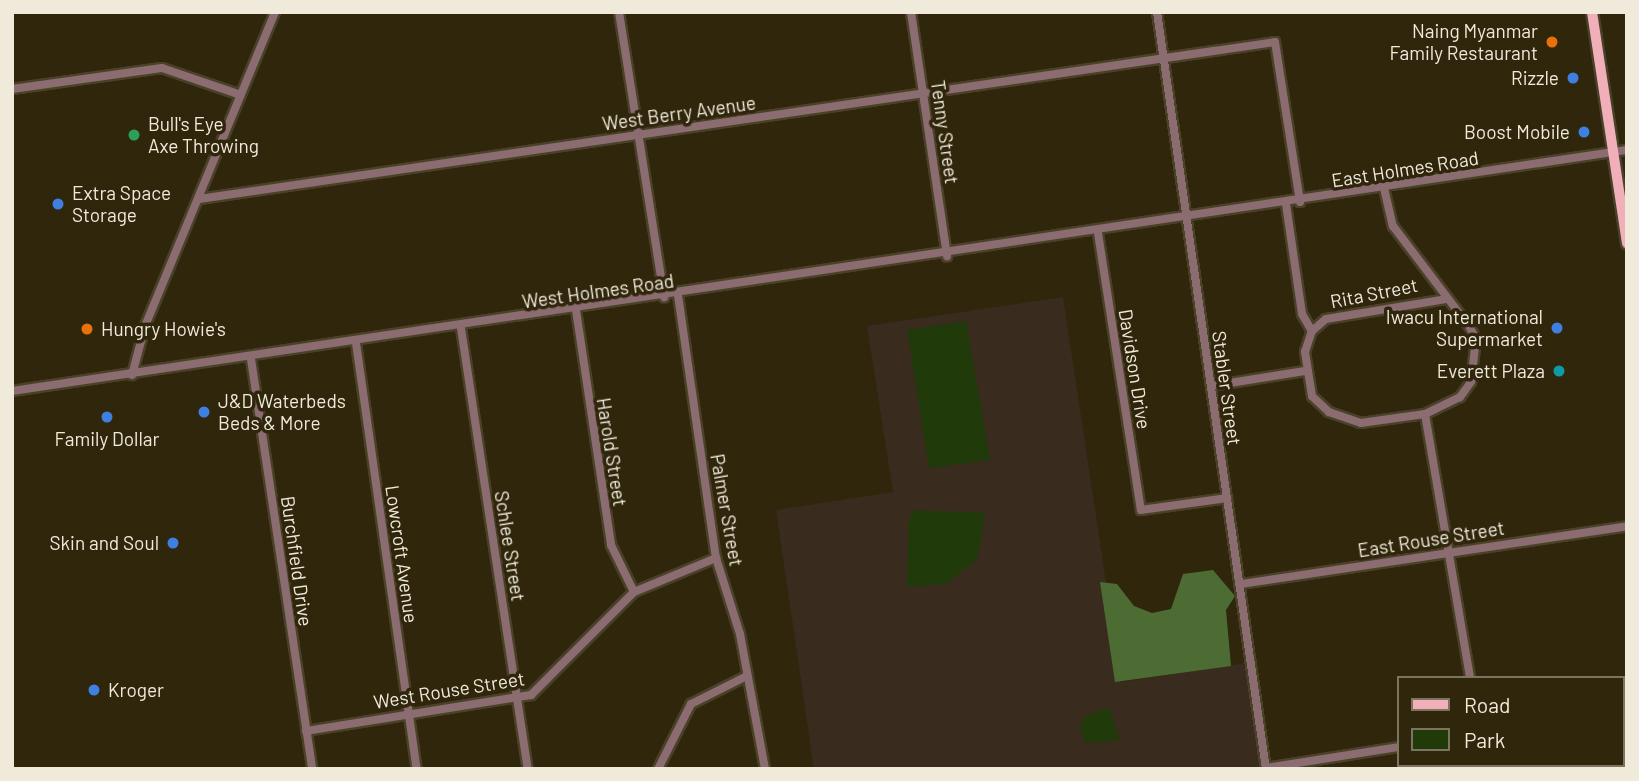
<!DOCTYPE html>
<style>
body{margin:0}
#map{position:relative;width:1639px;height:781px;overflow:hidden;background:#2f260c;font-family:Barlow,sans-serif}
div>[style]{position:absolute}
.education>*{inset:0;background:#392c1f}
.green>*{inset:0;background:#203a09}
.forest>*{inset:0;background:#4c6c34}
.roads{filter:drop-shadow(2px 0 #4a4129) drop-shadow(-2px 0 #4a4129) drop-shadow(0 2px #4a4129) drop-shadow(0 -2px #4a4129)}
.minor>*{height:8px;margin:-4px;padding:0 4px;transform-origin:4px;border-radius:4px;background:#8b6c70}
.major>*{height:10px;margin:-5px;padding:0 5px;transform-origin:5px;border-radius:5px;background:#f1afba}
.dots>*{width:19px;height:19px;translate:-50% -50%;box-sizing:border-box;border:4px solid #2f260c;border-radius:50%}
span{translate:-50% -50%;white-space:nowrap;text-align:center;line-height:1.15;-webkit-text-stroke:7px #2f260c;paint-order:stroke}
.poi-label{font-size:19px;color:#f0eadb}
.right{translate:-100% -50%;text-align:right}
.left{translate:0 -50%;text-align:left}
.street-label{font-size:19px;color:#f0eadb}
.frame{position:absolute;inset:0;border:14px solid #f0eadb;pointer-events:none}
.legend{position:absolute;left:1397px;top:676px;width:228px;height:91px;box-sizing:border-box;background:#2f260c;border:2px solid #7c745f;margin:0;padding:9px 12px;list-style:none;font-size:21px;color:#f0eadb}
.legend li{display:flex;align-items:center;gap:14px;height:35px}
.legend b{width:35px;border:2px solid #7c745f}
</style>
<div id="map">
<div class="education">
<div style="clip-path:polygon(1063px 297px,1121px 682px,1246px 663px,1263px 769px,814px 769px,776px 510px,893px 492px,867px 326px)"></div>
</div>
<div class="green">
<div style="clip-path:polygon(966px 321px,990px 460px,929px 468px,907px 330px)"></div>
<div style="clip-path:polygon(915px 510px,985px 513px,977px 559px,946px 584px,907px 587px,909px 517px)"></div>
<div style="clip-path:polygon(1109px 707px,1120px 740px,1086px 743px,1080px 730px,1084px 717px)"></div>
</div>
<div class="forest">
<div style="clip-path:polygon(1213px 570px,1235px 596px,1226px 610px,1231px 666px,1115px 682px,1100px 582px,1117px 584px,1134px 606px,1152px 613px,1171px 609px,1183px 574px)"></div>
</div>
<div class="roads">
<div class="minor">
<div style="left:619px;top:12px;width:289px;rotate:81deg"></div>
<div style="left:911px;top:12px;width:247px;rotate:81.6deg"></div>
<div style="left:1157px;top:12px;width:765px;rotate:81.81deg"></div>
<div style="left:12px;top:89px;width:151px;rotate:-8deg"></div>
<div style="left:162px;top:68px;width:83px;rotate:18.9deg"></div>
<div style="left:1384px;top:188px;width:39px;rotate:77deg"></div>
<div style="left:1393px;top:226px;width:126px;rotate:52.8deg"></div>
<div style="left:1469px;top:326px;width:15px;rotate:62deg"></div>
<div style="left:1476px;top:339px;width:43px;rotate:96.6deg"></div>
<div style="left:1471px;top:382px;width:19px;rotate:126deg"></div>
<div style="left:1460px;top:397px;width:39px;rotate:154deg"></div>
<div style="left:1425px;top:414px;width:65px;rotate:172deg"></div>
<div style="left:1361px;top:423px;width:34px;rotate:-161deg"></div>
<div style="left:1329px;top:412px;width:23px;rotate:-137deg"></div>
<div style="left:1312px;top:396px;width:45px;rotate:-99deg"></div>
<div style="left:1305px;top:352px;width:22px;rotate:-72deg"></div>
<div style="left:1312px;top:331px;width:18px;rotate:-41deg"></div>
<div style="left:1326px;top:319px;width:123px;rotate:-9.4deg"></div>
<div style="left:199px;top:199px;width:1087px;rotate:-8.3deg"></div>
<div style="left:1275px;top:42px;width:162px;rotate:81.1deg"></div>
<div style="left:1286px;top:204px;width:111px;rotate:81.7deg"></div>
<div style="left:1302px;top:314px;width:20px;rotate:60deg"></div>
<div style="left:1098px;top:233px;width:280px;rotate:81.2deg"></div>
<div style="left:1141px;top:510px;width:87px;rotate:-7.9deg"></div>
<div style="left:678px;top:295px;width:266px;rotate:81.8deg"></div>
<div style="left:716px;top:558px;width:80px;rotate:72.5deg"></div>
<div style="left:740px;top:634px;width:137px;rotate:79.5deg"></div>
<div style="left:576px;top:310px;width:238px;rotate:81.5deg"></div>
<div style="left:611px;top:545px;width:52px;rotate:63.9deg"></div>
<div style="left:461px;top:328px;width:446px;rotate:81.4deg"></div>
<div style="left:356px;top:343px;width:430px;rotate:81.9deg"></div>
<div style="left:251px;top:359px;width:415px;rotate:81.5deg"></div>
<div style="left:132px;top:375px;width:51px;rotate:-75.1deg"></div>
<div style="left:145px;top:326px;width:340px;rotate:-67.5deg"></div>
<div style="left:1211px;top:386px;width:95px;rotate:-9.1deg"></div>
<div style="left:12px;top:391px;width:1633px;rotate:-8.49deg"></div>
<div style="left:1425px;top:414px;width:268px;rotate:80.3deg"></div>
<div style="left:1241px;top:584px;width:390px;rotate:-8.5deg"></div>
<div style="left:1623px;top:714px;width:4px"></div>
<div style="left:306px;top:731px;width:228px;rotate:-9.1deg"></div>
<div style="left:531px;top:695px;width:146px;rotate:-45deg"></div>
<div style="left:634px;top:592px;width:89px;rotate:-22.5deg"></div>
<div style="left:1485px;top:765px;width:4px;rotate:76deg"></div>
<div style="left:1266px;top:768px;width:135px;rotate:-9deg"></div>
<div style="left:658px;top:769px;width:73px;rotate:-63.1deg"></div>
<div style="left:691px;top:704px;width:63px;rotate:-26.6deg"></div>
</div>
<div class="major">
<div style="left:1592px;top:12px;width:234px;rotate:81.4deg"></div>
</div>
</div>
<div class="dots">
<div style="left:1552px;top:42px;background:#e8710a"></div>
<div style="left:1573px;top:78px;background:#3f7fe0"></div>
<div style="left:1584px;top:132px;background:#3f7fe0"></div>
<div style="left:134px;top:135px;background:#2e9e5b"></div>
<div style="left:58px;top:204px;background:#3f7fe0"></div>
<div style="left:1557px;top:328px;background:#3f7fe0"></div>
<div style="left:87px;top:329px;background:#e8710a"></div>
<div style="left:1559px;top:371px;background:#0f9aa8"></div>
<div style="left:204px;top:412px;background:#3f7fe0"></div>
<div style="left:107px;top:417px;background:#3f7fe0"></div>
<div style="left:173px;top:543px;background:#3f7fe0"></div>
<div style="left:94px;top:690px;background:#3f7fe0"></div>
</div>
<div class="poi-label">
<span class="right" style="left:1538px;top:42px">Naing Myanmar<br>Family Restaurant</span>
<span class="right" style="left:1559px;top:78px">Rizzle</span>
<span class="left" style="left:148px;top:135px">Bull's Eye<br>Axe Throwing</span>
<span class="right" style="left:1570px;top:132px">Boost Mobile</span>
<span class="left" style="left:72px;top:204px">Extra Space<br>Storage</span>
<span class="right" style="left:1543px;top:328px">Iwacu International<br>Supermarket</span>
<span class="left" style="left:101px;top:329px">Hungry Howie's</span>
<span class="right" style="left:1545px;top:371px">Everett Plaza</span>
<span class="left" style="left:218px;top:412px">J&amp;D Waterbeds<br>Beds &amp; More</span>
<span style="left:107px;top:439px">Family Dollar</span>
<span class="right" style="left:159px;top:543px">Skin and Soul</span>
<span class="left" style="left:108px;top:690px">Kroger</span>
</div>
<div class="street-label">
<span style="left:679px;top:113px;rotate:-8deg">West Berry Avenue</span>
<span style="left:945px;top:132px;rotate:82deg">Tenny Street</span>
<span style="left:1405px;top:169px;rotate:-9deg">East Holmes Road</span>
<span style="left:598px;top:291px;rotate:-8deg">West Holmes Road</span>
<span style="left:1374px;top:293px;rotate:-11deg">Rita Street</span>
<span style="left:1135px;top:369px;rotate:81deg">Davidson Drive</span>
<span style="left:1227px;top:388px;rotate:82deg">Stabler Street</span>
<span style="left:612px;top:452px;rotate:81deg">Harold Street</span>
<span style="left:727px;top:510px;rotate:80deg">Palmer Street</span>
<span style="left:1431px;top:539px;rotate:-9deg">East Rouse Street</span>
<span style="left:510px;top:546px;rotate:81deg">Schlee Street</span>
<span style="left:402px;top:554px;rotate:82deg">Lowcroft Avenue</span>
<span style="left:297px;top:561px;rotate:82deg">Burchfield Drive</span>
<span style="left:449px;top:690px;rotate:-9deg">West Rouse Street</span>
</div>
<div class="frame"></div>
<ul class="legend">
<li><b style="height:9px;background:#f1afba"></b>Road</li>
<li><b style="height:19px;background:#203a09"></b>Park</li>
</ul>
</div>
